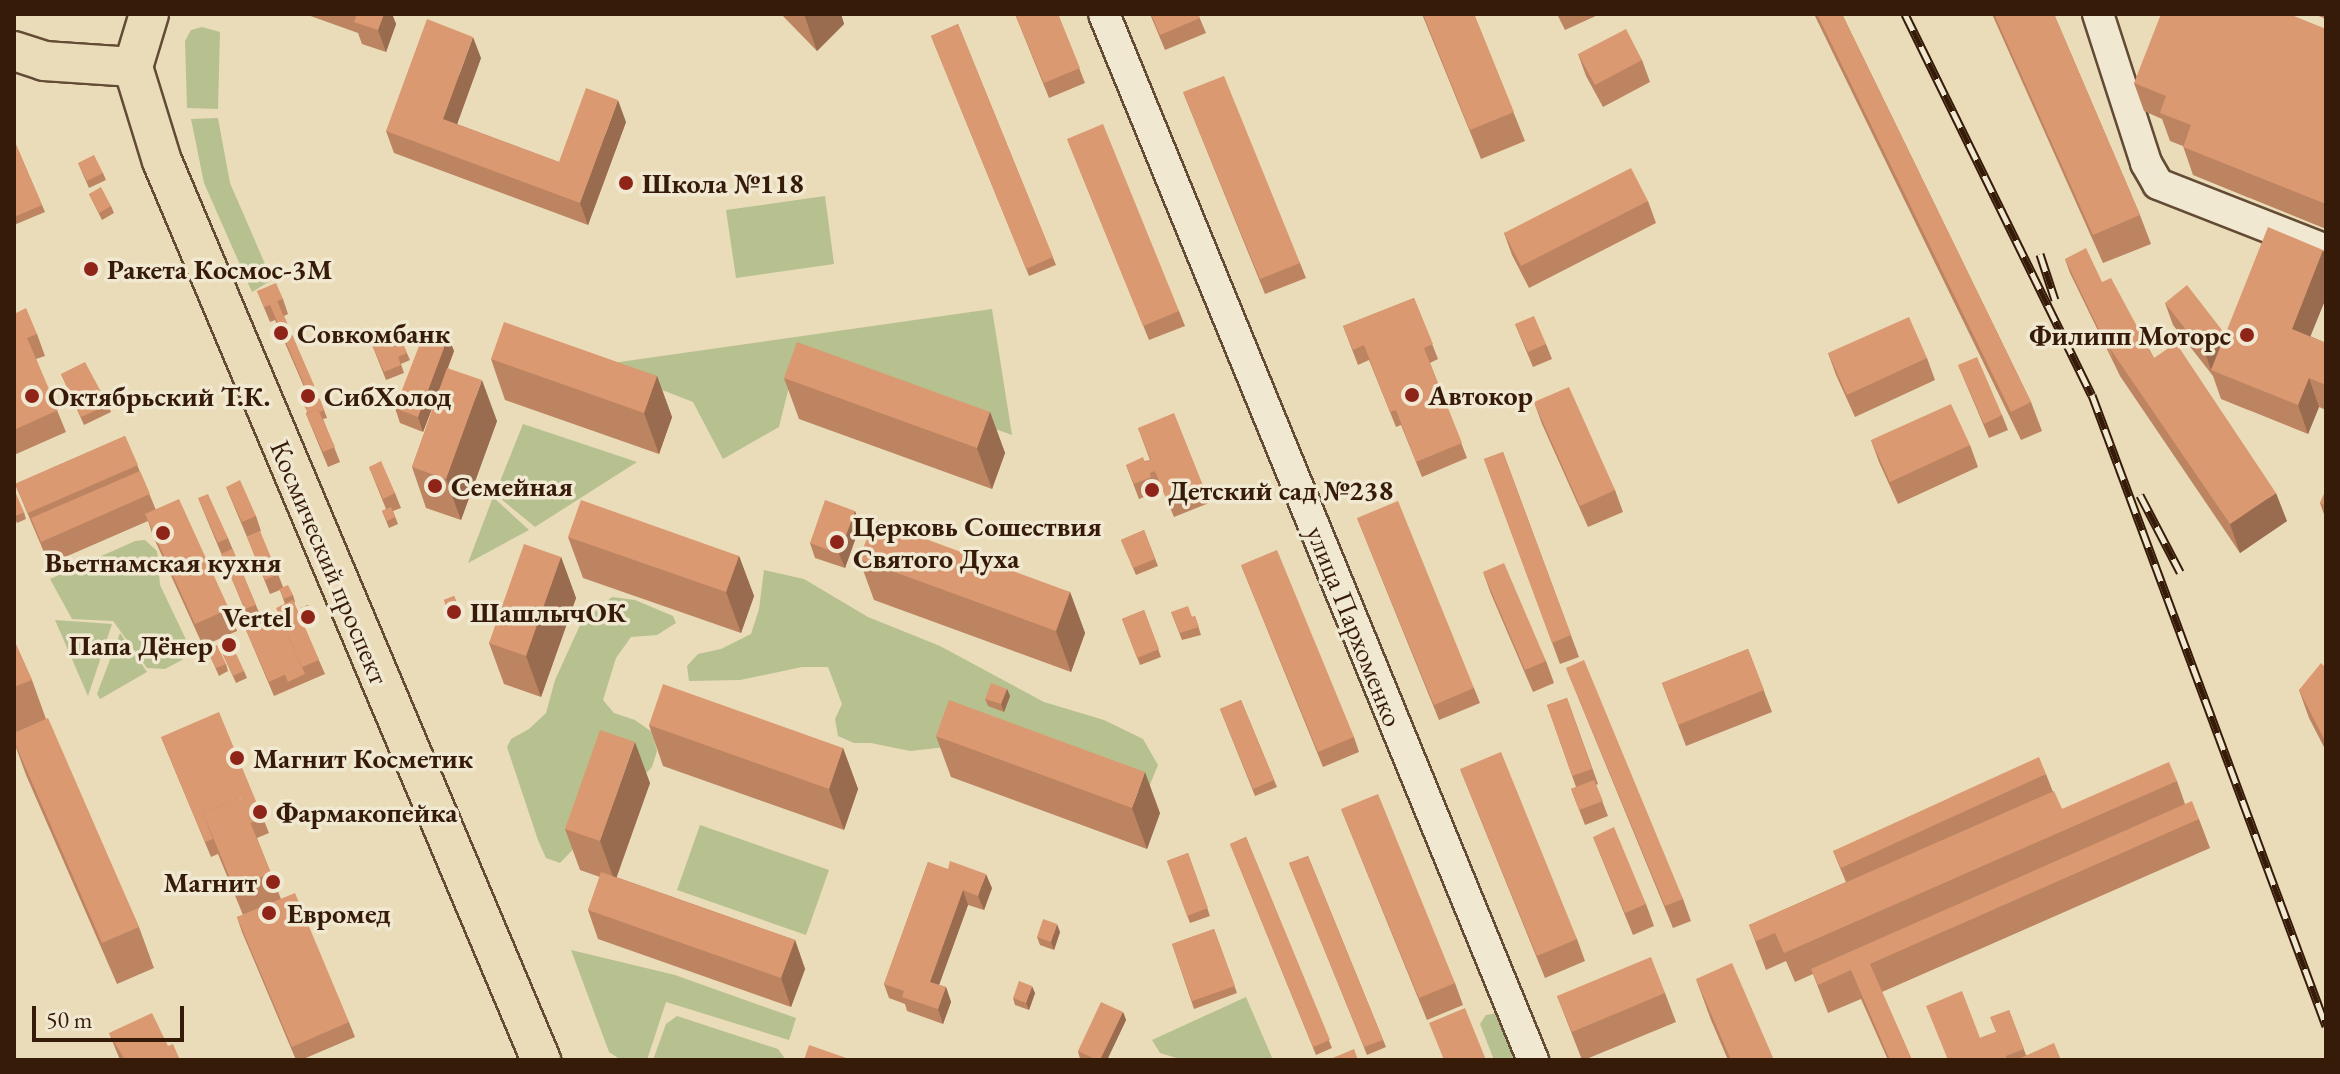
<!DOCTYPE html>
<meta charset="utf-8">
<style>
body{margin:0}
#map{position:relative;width:2340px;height:1074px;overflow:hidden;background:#eadcb9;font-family:"EB Garamond",serif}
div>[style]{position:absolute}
.green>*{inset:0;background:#b7c08f}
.roads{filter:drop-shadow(2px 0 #634b35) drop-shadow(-2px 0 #634b35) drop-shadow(0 2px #634b35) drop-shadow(0 -2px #634b35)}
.minor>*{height:30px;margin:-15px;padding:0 15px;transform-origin:15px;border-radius:15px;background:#f1e8d2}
.major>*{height:38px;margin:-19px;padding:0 19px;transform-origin:19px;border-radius:19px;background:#eadcb9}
.rail>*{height:9px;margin-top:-4.5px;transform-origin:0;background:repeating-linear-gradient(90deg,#f1e8d2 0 18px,#361b09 0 36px);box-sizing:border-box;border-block:2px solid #361b09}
.wall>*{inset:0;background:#bc8461}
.shaded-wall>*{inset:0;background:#996b4f}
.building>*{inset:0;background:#db9971}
.dots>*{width:22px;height:22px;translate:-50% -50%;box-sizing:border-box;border:4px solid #f1e8d2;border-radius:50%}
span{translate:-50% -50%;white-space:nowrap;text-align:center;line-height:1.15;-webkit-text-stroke:7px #f1e8d2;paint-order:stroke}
.poi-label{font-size:28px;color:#361b09;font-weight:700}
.left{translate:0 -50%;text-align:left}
.right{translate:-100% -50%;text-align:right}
.street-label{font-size:28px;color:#361b09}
.frame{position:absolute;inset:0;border:16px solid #361b09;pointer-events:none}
.scale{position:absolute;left:32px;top:1006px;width:152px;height:36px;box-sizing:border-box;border:4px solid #361b09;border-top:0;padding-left:10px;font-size:24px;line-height:28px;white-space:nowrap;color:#361b09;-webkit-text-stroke:6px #f1e8d2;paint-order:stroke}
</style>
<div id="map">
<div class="green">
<div style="clip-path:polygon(202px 27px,220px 32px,218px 109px,187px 108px,185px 41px,191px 30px)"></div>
<div style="clip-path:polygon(218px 118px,230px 183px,272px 280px,252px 292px,204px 183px,191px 119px)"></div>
<div style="clip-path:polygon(825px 196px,834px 264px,736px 278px,726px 210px)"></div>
<div style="clip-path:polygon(992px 309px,1012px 435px,852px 378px,792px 375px,779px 427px,723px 459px,693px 402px,598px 365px)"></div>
<div style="clip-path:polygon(523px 424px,637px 462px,535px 527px,495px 494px)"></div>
<div style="clip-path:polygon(493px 497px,529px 530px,468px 563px)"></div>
<div style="clip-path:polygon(145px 540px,157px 551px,160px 585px,189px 646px,182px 660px,165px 669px,147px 668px,113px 621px,72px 619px,50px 579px,135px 541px)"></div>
<div style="clip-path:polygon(764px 570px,804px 579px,868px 617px,940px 646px,1044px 702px,1104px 720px,1143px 739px,1158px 765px,1147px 792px,946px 747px,910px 751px,871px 743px,854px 743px,838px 736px,835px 719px,842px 704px,828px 667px,802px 667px,740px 680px,689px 681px,687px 666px,698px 654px,721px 649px,751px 634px,759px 609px)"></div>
<div style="clip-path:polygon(612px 597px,635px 600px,673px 616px,676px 623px,657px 635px,631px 637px,616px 658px,603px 700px,614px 713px,635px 720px,652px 732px,657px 751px,652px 767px,560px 863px,546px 858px,538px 840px,507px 747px,511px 739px,529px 729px,546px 713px,555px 680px,581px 623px)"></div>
<div style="clip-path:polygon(55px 620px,112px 624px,88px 696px)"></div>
<div style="clip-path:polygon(120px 633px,147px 672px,100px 699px,97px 694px)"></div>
<div style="clip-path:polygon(700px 825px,829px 870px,806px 935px,677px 890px)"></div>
<div style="clip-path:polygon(571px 950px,675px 975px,796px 1018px,789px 1040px,666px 1002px,647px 1060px,621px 1060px,609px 1052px)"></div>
<div style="clip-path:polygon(1246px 997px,1273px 1060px,1183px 1060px,1160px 1053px,1152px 1040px)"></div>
<div style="clip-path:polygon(1503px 1012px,1531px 1060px,1494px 1060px,1480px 1024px,1486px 1015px)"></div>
<div style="clip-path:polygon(677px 1016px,778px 1049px,786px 1060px,653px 1060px,666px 1024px)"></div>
</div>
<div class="roads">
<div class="minor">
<div style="left:1104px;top:14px;width:1131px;rotate:67.7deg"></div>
<div style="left:2098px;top:14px;width:157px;rotate:72.1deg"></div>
<div style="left:2146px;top:163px;width:24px;rotate:60deg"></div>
<div style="left:2158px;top:184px;width:180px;rotate:21.4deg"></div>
</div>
<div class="major">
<div style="left:149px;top:14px;width:55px;rotate:106.8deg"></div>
<div style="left:133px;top:67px;width:98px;rotate:72.9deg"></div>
<div style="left:162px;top:161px;width:976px;rotate:67.14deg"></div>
<div style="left:14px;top:51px;width:32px;rotate:18deg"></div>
<div style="left:44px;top:61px;width:89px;rotate:3.9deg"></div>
</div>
</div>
<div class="rail">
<div style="left:1905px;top:14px;width:424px;rotate:63.9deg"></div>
<div style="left:2092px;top:395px;width:673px;rotate:69.65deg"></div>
<div style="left:2040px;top:254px;width:48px;rotate:71.9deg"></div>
<div style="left:2140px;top:495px;width:87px;rotate:62.5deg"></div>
</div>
<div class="wall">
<div style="clip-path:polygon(305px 14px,392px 14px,396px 24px,386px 52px,362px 44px,358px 33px)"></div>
<div style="clip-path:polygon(781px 14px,841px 14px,844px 24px,817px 51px)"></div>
<div style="clip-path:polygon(1015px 14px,1058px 14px,1085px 83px,1049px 98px)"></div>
<div style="clip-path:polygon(1150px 14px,1198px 14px,1206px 33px,1165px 50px)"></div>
<div style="clip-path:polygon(1422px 14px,1474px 14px,1525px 141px,1481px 159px)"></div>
<div style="clip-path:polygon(1557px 14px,1600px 14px,1565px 30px)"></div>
<div style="clip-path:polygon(1814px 14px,1842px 14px,2031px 402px,2042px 431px,2021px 440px)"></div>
<div style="clip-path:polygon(1992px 14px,2054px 14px,2140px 215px,2151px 244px,2103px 263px)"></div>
<div style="clip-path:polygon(2314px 14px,2326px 14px,2326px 19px)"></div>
<div style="clip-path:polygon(958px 24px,1056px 265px,1029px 276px,931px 36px)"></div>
<div style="clip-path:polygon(2326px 29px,2326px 229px,2193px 175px,2183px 146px,2170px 141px,2162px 119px,2144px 111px,2134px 83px)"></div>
<div style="clip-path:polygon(1578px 54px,1642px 60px,1650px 82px,1603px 107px,1586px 76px)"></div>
<div style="clip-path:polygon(481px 58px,457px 124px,559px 162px,626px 122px,588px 225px,394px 153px,386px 131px)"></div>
<div style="clip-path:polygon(1183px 92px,1300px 263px,1306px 278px,1265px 294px)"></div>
<div style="clip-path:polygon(1067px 139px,1179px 311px,1185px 326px,1149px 340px)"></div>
<div style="clip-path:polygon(14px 140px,45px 212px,14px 225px)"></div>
<div style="clip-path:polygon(78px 163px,103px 173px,106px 180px,89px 188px)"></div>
<div style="clip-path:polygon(89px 194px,111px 206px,114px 213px,102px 220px)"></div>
<div style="clip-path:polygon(1648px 201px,1656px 223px,1529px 288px,1512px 255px,1504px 233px)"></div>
<div style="clip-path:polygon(2323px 250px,2326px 257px,2326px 298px,2310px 336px,2326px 343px,2326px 410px,2319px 407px,2308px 434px,2221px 399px,2213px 376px,2173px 325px,2165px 303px,2225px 334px)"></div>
<div style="clip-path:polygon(2065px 259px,2102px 282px,2147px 345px,2154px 358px,2287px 521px,2240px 553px,2120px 376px,2070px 273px)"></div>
<div style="clip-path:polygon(257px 291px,283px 299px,288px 314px,284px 316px,324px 410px,327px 418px,323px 419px,340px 462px,328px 467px,306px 414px,311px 403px,275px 320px,270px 322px)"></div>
<div style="clip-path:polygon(1414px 298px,1438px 359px,1430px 363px,1467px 458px,1422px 477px,1401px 425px,1396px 427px,1369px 360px,1358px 365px,1343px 326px)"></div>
<div style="clip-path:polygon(14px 307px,16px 313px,37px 334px,45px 356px,36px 359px,66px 432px,14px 455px)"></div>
<div style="clip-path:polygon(1515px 324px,1546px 344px,1552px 359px,1533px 367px)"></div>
<div style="clip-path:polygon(398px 333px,410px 360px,401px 364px,404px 373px,386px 380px,369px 337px,389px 336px)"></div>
<div style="clip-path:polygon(448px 337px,454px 351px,448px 368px,497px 421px,461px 520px,426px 508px,412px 467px,444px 378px,423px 432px,400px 423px,395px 408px)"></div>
<div style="clip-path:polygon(1828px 353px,1927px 358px,1935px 380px,1855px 417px,1836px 375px)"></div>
<div style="clip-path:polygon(491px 359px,657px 376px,672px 417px,659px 454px,505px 400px)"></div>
<div style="clip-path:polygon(1958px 365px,2002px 415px,2008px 430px,1989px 438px)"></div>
<div style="clip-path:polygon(61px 374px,108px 405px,111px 412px,84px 425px)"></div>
<div style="clip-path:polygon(784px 378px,990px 412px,1005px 453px,992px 489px,799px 419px)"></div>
<div style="clip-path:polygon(1534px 402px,1615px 490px,1623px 512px,1588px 527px,1542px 424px)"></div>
<div style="clip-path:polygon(1138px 428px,1204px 488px,1209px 503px,1174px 517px,1161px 486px,1155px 488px,1157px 492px,1139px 499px,1126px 465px,1150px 460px)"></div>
<div style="clip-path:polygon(125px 436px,156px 510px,229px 609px,237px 631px,203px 646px,153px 536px,148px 521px,49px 564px,15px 484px)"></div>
<div style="clip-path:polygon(1871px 440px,1970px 445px,1978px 467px,1898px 504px,1879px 462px)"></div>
<div style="clip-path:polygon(1503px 452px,1579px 657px,1560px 664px,1484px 459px)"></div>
<div style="clip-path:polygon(369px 467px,395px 493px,401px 508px,393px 511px,398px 524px,389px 528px,382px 511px,386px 509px)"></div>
<div style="clip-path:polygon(226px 487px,256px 516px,261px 531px,247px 537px)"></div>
<div style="clip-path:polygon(2326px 490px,2326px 520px,2320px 503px)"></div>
<div style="clip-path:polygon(198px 498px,228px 538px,263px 622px,279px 615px,285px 604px,280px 590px,270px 594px,247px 537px,278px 574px,283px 587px,293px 595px,295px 602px,294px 603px,325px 674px,274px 696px,243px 623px,249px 620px)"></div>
<div style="clip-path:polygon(855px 511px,860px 526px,845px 568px,815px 558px,810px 543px)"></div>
<div style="clip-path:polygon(24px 512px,26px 519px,17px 523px,14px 516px)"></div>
<div style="clip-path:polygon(1357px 518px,1474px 688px,1480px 703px,1439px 720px)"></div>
<div style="clip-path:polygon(1144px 530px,1158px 566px,1136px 575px,1121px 540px)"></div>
<div style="clip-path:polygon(568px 537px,739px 556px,754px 596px,741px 633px,583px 578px)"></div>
<div style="clip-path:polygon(561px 557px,576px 598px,541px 697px,504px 684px,489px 643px)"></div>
<div style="clip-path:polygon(859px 559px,1070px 592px,1085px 633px,1071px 672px,874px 600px)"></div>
<div style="clip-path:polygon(1241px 565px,1354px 737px,1359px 752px,1323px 767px)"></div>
<div style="clip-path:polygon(1483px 572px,1546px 661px,1554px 683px,1533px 692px,1491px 594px)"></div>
<div style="clip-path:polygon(454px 596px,462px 615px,451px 620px,444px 600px)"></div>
<div style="clip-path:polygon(308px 605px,313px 619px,306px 622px,301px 608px)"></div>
<div style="clip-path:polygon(1144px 610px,1161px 657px,1140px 665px,1122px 619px)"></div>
<div style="clip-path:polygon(1171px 612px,1192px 617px,1195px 616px,1201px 635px,1182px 640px)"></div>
<div style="clip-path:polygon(14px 640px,32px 680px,46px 719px,139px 927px,154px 968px,117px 984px,26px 775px,14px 742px)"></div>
<div style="clip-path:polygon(218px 644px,244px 671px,247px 678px,236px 683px)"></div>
<div style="clip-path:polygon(207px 649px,226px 664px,228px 671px,219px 676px)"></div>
<div style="clip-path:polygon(1748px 649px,1772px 712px,1686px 746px,1662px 683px)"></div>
<div style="clip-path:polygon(1566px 668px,1683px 899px,1691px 921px,1673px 928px)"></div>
<div style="clip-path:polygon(2326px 668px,2326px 751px,2309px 718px,2299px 690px)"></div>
<div style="clip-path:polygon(1007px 689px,1010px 696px,1004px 712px,988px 706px,985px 699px)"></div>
<div style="clip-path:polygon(1567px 698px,1598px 784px,1596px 785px,1608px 816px,1585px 825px,1571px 789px,1576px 787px,1547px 705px)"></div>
<div style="clip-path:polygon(1241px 700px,1277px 787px,1255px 796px,1220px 709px)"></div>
<div style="clip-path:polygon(649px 725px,843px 748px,858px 789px,844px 830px,663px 766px)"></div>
<div style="clip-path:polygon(936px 736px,1160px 813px,1147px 849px,951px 777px)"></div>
<div style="clip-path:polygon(161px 737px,263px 818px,269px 833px,257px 838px,281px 899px,349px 1022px,355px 1037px,301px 1060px,296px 1060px,242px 932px,237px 917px,243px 915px,218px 854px,211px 857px)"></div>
<div style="clip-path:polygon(1460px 769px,1577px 939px,1585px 961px,1545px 978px)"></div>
<div style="clip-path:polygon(2046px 774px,2053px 792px,2062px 809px,2177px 781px,2185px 804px,2199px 819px,2210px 848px,1882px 992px,1912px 1060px,1888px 1060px,1861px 999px,1828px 1013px,1813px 974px,1795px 982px,1786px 961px,1766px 970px,1749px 925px,1846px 882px,1833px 851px)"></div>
<div style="clip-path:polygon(650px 783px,616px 877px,795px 940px,805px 969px,791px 1007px,598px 939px,588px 910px,600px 877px,580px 870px,565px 829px)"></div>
<div style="clip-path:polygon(1341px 809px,1455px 983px,1463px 1005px,1427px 1020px)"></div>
<div style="clip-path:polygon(1246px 837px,1332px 1048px,1316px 1055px,1230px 844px)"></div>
<div style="clip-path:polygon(1593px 837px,1646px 904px,1654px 926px,1633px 935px)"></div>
<div style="clip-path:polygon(1188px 853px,1210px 916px,1190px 923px,1167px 861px)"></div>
<div style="clip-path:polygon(1308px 856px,1386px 1047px,1367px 1055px,1289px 863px)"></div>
<div style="clip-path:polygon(928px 862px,992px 888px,984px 910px,968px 905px,939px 985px,946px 987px,951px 1002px,943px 1024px,907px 1011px,905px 1004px,889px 998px,884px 984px)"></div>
<div style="clip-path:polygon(1214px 929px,1237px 993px,1194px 1009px,1172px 944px)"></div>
<div style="clip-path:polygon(1060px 932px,1054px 950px,1040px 945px,1037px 937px)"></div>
<div style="clip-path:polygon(1696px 979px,1774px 1060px,1728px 1060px,1711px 1020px)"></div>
<div style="clip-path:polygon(1035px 993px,1029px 1010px,1015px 1005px,1013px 998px)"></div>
<div style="clip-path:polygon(1665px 993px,1676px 1022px,1584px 1060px,1582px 1060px,1568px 1024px,1557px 996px)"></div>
<div style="clip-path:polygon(2009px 1010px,2026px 1055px,2061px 1060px,1947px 1060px,1980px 1038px,1996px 1032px)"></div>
<div style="clip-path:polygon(1123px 1012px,1126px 1020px,1107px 1060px,1083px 1060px,1080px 1059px,1078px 1051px)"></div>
<div style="clip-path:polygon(109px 1033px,168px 1046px,180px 1060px,120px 1060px)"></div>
</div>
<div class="shaded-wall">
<div style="clip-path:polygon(384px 14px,392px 14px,396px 24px,386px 52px,378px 30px)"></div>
<div style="clip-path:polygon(804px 14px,841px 14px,844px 24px,817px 51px)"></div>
<div style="clip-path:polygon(473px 37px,481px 58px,451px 141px,443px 119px)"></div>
<div style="clip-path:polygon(618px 100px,626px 122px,588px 225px,580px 203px)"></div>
<div style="clip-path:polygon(2323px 250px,2326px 257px,2326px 298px,2302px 357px,2292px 329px)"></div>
<div style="clip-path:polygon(448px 337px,454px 351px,423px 432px,418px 417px)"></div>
<div style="clip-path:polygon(2229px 338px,2211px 370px,2206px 355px)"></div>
<div style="clip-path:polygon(657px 376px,672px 417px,659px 454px,644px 413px)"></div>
<div style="clip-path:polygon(2309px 378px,2319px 407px,2308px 434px,2298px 405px)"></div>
<div style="clip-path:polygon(482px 380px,497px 421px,461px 520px,446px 479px)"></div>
<div style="clip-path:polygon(990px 412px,1005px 453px,992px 489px,977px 448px)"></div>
<div style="clip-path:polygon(2276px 493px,2287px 521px,2240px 553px,2230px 524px)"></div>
<div style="clip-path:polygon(855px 511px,860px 526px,845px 568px,839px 554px)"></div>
<div style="clip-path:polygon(739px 556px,754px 596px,741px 633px,726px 592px)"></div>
<div style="clip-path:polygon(561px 557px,576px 598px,541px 697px,526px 656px)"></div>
<div style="clip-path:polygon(1070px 592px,1085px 633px,1071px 672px,1056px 631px)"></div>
<div style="clip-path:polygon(1007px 689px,1010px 696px,1004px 712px,1001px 704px)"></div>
<div style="clip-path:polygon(635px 742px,650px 783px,615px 882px,600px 841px)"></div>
<div style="clip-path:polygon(843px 748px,858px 789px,844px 830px,829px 789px)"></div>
<div style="clip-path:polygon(1145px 772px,1160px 813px,1147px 849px,1132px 808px)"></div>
<div style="clip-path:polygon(986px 874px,992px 888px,984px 910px,978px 896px)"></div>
<div style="clip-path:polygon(963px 890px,968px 905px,935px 996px,930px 982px)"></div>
<div style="clip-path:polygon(1057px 924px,1060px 932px,1054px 950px,1051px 942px)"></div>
<div style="clip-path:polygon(795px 940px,805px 969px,791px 1007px,781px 978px)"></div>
<div style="clip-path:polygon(1032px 986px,1035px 993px,1029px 1010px,1026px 1003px)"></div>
<div style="clip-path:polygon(946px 987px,951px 1002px,943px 1024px,938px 1009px)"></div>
<div style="clip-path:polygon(1123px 1012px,1126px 1020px,1107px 1060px,1100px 1060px)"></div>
</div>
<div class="building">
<div style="clip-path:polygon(357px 14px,384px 14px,378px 30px,354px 22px)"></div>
<div style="clip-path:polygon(1015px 14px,1058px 14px,1080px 68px,1044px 83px)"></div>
<div style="clip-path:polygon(1151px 14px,1198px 14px,1200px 18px,1160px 35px)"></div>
<div style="clip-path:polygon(1423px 14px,1474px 14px,1514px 112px,1470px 130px)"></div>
<div style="clip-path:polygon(1817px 14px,1842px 14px,2031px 402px,2011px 412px)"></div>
<div style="clip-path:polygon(1994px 14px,2054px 14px,2140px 215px,2093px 235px)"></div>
<div style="clip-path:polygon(2161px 14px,2289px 14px,2326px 29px,2326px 204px,2183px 147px,2191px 125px,2160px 113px,2166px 96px,2134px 83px)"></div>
<div style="clip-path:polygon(427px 19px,473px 37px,443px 119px,559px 162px,586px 88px,618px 100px,580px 203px,386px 131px)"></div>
<div style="clip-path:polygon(958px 24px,1053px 257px,1026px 269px,931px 36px)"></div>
<div style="clip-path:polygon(1626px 29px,1642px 60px,1595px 85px,1578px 54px)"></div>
<div style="clip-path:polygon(1224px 76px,1300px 263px,1260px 279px,1183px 92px)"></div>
<div style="clip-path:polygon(1103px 124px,1179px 311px,1143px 326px,1067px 139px)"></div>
<div style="clip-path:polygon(14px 140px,42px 205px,14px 217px)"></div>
<div style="clip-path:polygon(94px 155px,103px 173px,87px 181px,78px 163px)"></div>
<div style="clip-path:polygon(1631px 168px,1648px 201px,1521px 266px,1504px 233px)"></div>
<div style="clip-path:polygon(101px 187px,111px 206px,99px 213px,89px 194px)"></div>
<div style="clip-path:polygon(2268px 227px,2323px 250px,2292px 329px,2326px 343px,2326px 385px,2309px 378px,2298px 405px,2211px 370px)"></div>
<div style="clip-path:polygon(2086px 248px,2102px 282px,2111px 278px,2147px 345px,2146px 345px,2138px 333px,2109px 347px,2114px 361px,2065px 259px)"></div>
<div style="clip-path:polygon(276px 283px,283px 299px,277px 301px,314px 385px,306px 389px,270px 305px,264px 307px,257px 291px)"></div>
<div style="clip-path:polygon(2187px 285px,2225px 334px,2221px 344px,2206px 355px,2165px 303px)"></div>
<div style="clip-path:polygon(1414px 298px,1433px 344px,1424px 348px,1462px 443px,1416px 462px,1396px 410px,1390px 412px,1364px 345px,1353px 350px,1343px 326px)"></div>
<div style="clip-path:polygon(14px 307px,16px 313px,26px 308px,29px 315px,37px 334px,27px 338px,58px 410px,14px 430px)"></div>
<div style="clip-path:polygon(1534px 316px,1546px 344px,1528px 352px,1515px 324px)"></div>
<div style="clip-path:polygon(1909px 317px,1927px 358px,1847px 395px,1828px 353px)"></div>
<div style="clip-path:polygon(504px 322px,657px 376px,644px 413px,491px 359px)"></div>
<div style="clip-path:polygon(426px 328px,448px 337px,418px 417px,395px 408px)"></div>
<div style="clip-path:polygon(387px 330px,389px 336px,398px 333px,407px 353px,398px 357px,401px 365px,384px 372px,369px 337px)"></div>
<div style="clip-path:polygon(2138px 333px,2154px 358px,2176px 343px,2276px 493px,2230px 524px,2109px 347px)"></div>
<div style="clip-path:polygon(797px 342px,990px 412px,977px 448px,784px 378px)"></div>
<div style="clip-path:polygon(1977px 357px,2002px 415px,1984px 424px,1958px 365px)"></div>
<div style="clip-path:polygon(85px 362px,108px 405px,81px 417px,61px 374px)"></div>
<div style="clip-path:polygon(447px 368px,482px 380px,446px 479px,412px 467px)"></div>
<div style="clip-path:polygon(1569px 387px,1615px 490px,1580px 506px,1534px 402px)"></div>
<div style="clip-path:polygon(320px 399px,324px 410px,320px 412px,318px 409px,308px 413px,304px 406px)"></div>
<div style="clip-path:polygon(1951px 404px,1970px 445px,1890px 482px,1871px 440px)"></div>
<div style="clip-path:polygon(318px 409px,335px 447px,323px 452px,306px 414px)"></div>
<div style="clip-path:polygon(1174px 413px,1204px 488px,1168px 503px,1155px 471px,1150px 473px,1151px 477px,1134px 484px,1126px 465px,1143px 457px,1145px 462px,1151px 460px,1138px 428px)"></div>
<div style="clip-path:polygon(125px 436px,138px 465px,28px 513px,15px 484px)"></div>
<div style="clip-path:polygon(1503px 452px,1571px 635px,1552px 643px,1484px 459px)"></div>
<div style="clip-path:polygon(381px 461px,395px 493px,383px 499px,369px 467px)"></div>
<div style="clip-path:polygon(140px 471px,150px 494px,41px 542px,31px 518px)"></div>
<div style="clip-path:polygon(240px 480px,256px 516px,242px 522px,226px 487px)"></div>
<div style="clip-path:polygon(14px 489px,24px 512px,15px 516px,14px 514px)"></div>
<div style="clip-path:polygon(2326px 490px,2326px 506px,2320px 503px)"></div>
<div style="clip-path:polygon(208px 494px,228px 538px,218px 543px,198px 498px)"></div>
<div style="clip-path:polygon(179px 499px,229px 609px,195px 624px,145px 514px)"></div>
<div style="clip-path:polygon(581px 500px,739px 556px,726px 592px,568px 537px)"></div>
<div style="clip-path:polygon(825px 500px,855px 511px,839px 554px,810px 543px)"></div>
<div style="clip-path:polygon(1398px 501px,1474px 688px,1434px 705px,1357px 518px)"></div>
<div style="clip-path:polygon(391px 507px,395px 517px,387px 521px,382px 511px)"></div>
<div style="clip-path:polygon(874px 520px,1070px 592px,1056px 631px,859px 559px)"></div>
<div style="clip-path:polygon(1144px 530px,1155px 559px,1133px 568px,1121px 540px)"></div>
<div style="clip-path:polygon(260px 531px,278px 574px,265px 580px,247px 537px)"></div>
<div style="clip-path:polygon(524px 544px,561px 557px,526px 656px,489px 643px)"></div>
<div style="clip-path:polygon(232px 549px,256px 605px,245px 609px,221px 554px)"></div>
<div style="clip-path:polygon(1277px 550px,1354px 737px,1318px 752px,1241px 565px)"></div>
<div style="clip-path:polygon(1504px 563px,1546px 661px,1525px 670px,1483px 572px)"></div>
<div style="clip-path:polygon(288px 585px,293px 595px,284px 599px,279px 589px)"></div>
<div style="clip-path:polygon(454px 596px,459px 608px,449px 612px,444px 600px)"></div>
<div style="clip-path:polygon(293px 600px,319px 660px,302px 667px,276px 608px)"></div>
<div style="clip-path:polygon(308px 605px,310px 612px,304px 615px,301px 608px)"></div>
<div style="clip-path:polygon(1188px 606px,1192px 617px,1195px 616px,1199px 627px,1180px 633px,1171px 612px)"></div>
<div style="clip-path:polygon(1144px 610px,1159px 649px,1137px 658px,1122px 619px)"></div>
<div style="clip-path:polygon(260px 615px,286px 674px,269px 682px,243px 623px)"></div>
<div style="clip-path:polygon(279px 615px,305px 674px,288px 682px,263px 622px)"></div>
<div style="clip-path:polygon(229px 638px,244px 671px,233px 676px,218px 644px)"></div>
<div style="clip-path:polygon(14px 640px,32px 680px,14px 687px)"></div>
<div style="clip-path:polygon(217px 645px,226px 664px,216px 668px,207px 649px)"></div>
<div style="clip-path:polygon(1748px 649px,1764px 690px,1678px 725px,1662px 683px)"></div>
<div style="clip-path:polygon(1584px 660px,1683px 899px,1665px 906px,1566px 668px)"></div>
<div style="clip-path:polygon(2321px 663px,2326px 668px,2326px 739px,2323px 737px,2299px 690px)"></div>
<div style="clip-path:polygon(991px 683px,1007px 689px,1001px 704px,985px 699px)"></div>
<div style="clip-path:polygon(663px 684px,843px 748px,829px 789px,649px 725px)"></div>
<div style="clip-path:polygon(1567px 698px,1592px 769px,1572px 776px,1547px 705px)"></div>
<div style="clip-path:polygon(949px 700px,1145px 772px,1132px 808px,936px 736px)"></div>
<div style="clip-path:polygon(1241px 700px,1274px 780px,1253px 789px,1220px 709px)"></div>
<div style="clip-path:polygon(219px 712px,263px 818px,250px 823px,240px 798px,203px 813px,213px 839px,205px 842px,161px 737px)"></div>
<div style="clip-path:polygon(48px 718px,139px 927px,102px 943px,14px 741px,14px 733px)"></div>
<div style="clip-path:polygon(600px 730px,635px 742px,600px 841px,565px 829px)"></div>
<div style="clip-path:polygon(1501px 752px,1577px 939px,1537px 956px,1460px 769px)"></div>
<div style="clip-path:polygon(2039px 757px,2046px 774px,1841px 868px,1833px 851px)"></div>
<div style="clip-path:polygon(2169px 762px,2177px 781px,1784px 953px,1775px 933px,1756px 941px,1749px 925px,2054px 791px,2062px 809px)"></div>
<div style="clip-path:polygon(1594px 780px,1603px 801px,1579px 810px,1571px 789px)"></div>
<div style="clip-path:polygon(1378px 794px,1455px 983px,1419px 998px,1341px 809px)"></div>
<div style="clip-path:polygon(240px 798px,271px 873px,234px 888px,203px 813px)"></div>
<div style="clip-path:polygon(2192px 801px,2199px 819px,1870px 964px,1912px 1060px,1890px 1060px,1851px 970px,1818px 985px,1811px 969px)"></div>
<div style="clip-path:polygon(1614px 827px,1646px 904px,1625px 913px,1593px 837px)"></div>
<div style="clip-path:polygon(1246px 837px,1330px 1040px,1313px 1047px,1230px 844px)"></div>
<div style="clip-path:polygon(1188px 853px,1208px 908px,1187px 916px,1167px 861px)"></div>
<div style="clip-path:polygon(1308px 856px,1383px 1040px,1364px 1047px,1289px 863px)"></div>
<div style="clip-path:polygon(950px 861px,986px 874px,978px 896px,963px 890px,930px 982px,946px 987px,938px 1009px,902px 997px,904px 991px,884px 984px,928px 862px,948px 869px)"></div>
<div style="clip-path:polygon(601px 872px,795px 940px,781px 978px,588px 910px)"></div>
<div style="clip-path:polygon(295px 893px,349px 1022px,292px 1047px,237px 917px)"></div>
<div style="clip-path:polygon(1043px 919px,1057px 924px,1051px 942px,1037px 937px)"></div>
<div style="clip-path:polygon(1214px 929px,1235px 986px,1192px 1001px,1172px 944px)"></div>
<div style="clip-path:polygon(1651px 957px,1665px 993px,1572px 1032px,1557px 996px)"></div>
<div style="clip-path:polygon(1732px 963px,1774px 1060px,1731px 1060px,1696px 979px)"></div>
<div style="clip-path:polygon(1019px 981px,1032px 986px,1026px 1003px,1013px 998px)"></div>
<div style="clip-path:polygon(1962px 991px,1980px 1038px,1996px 1032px,1990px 1017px,2009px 1010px,2024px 1049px,2006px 1056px,2007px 1060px,1948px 1060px,1926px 1006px)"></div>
<div style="clip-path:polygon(1101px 1002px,1123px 1012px,1100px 1060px,1097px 1060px,1078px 1051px)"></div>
<div style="clip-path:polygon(1465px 1008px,1486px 1060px,1444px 1060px,1429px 1023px)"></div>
<div style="clip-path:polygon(152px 1013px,168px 1046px,173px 1044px,180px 1060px,125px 1060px,109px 1033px)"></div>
<div style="clip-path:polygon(2054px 1043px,2061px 1060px,2016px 1060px)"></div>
<div style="clip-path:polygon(809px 1045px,852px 1060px,804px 1060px)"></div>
<div style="clip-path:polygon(1354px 1049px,1358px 1060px,1328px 1060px)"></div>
</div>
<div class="dots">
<div style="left:626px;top:183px;background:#8f2418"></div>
<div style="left:91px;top:269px;background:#8f2418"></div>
<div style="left:281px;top:333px;background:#8f2418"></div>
<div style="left:2247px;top:335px;background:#8f2418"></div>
<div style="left:1412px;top:395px;background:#8f2418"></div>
<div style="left:32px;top:396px;background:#8f2418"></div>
<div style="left:308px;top:396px;background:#8f2418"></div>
<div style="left:435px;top:486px;background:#8f2418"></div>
<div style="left:1152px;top:490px;background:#8f2418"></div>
<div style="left:163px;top:533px;background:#8f2418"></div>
<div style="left:837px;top:542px;background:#8f2418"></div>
<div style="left:454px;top:612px;background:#8f2418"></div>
<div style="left:308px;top:617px;background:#8f2418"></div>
<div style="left:229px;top:645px;background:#8f2418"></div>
<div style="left:237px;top:758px;background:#8f2418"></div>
<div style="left:260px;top:812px;background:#8f2418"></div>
<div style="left:273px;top:882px;background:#8f2418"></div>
<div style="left:269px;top:913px;background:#8f2418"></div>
</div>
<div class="poi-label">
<span class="left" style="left:642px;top:183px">Школа №118</span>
<span class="left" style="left:107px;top:269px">Ракета Космос-3М</span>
<span class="left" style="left:297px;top:333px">Совкомбанк</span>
<span class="right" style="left:2231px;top:335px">Филипп Моторс</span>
<span class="left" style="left:1428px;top:395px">Автокор</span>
<span class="left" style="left:48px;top:396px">Октябрьский Т.К.</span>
<span class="left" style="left:324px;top:396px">СибХолод</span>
<span class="left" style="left:451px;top:486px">Семейная</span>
<span class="left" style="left:1168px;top:490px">Детский сад №238</span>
<span class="left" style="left:853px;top:542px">Церковь Сошествия<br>Святого Духа</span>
<span style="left:163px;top:562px">Вьетнамская кухня</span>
<span class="left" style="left:470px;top:612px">ШашлычОК</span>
<span class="right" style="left:292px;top:617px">Vertel</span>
<span class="right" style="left:213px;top:645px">Папа Дёнер</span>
<span class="left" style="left:253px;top:758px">Магнит Косметик</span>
<span class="left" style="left:276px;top:812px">Фармакопейка</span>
<span class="right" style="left:257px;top:882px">Магнит</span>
<span class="left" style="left:287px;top:913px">Евромед</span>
</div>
<div class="street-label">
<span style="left:330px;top:562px;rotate:67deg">Космический проспект</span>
<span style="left:1355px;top:626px;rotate:68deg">улица Пархоменко</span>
</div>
<div class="frame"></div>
<div class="scale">50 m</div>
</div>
